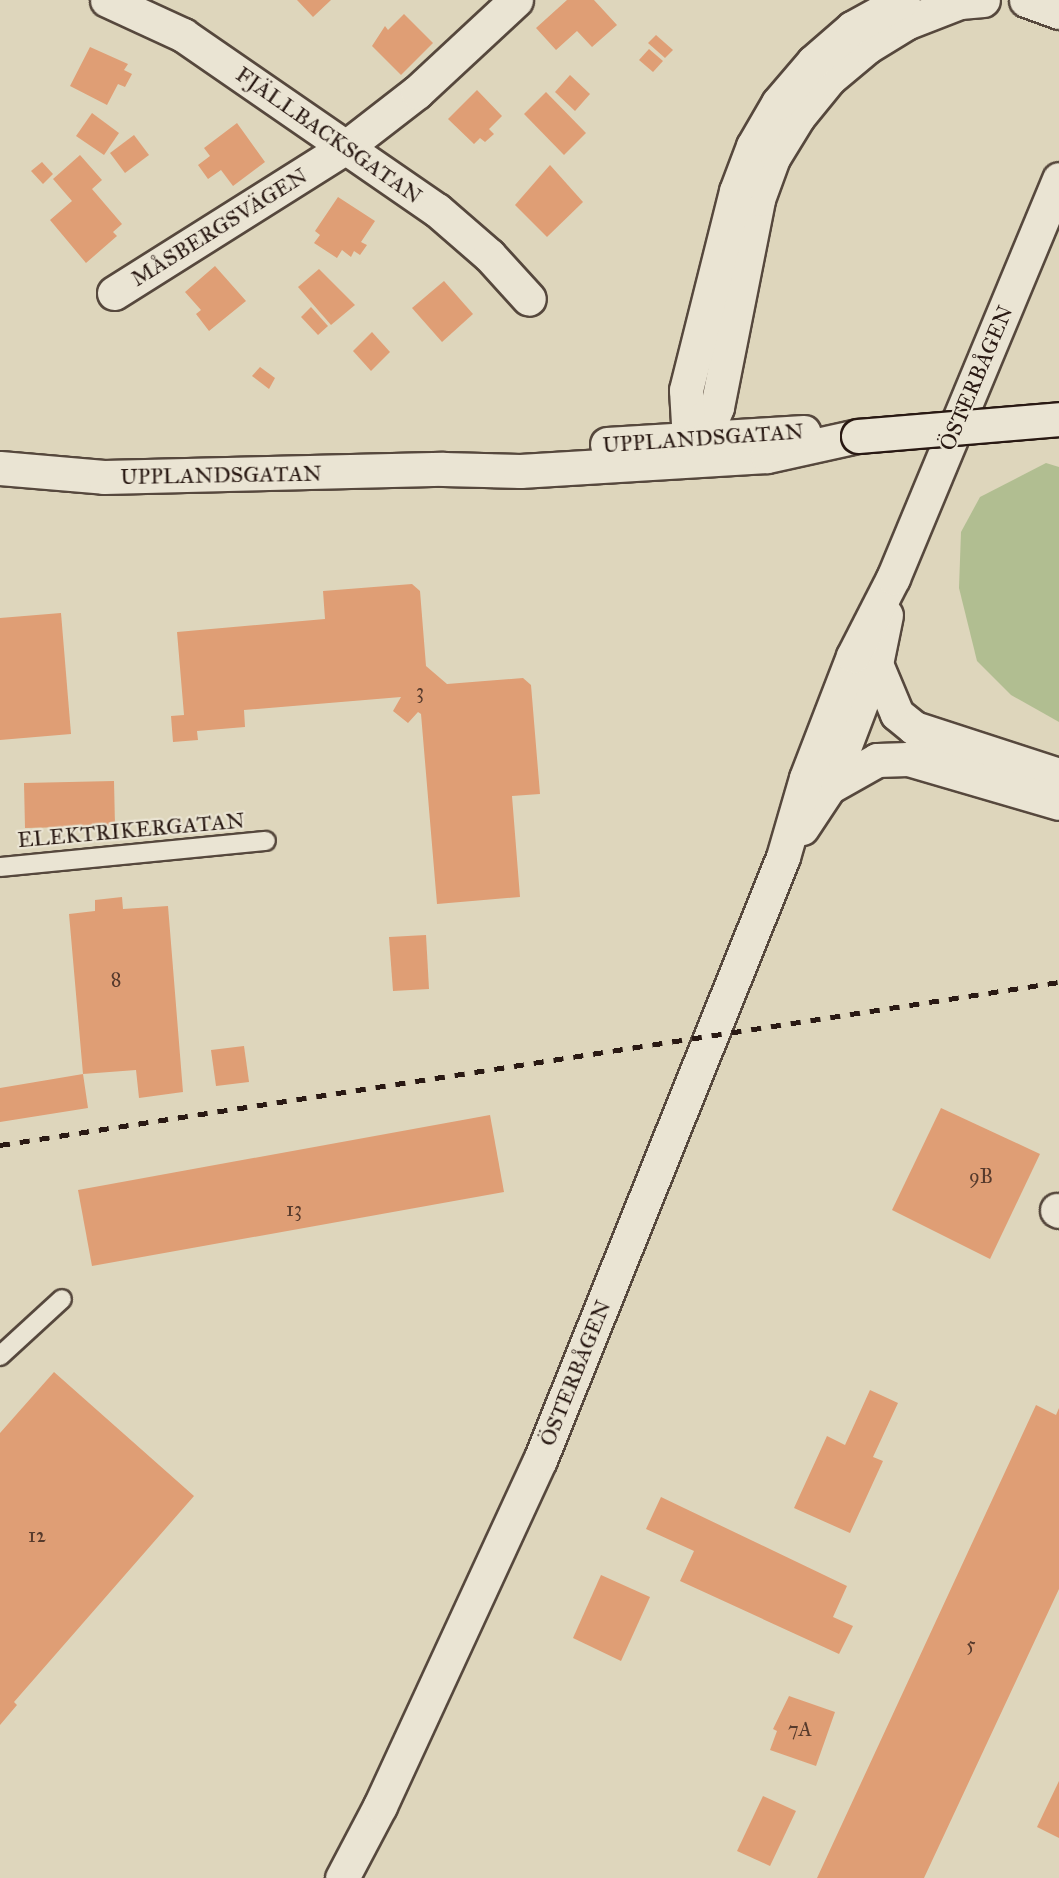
<!DOCTYPE html>
<meta charset="utf-8">
<style>
body{margin:0}
#map{position:relative;width:1059px;height:1878px;overflow:hidden;background:#ded6bc;font-family:"IM FELL Great Primer",serif}
div>[style]{position:absolute}
.green>*{inset:0;background:#b1be91}
.building>*{inset:0;background:#df9e75}
.roads{filter:drop-shadow(2px 0 #56483d) drop-shadow(-2px 0 #56483d) drop-shadow(0 2px #56483d) drop-shadow(0 -2px #56483d)}
.service>*{height:18px;margin:-9px;padding:0 9px;transform-origin:9px;border-radius:9px;background:#eae4d3}
.minor>*{height:33px;margin:-16.5px;padding:0 16.5px;transform-origin:16.5px;border-radius:16.5px;background:#eae4d3}
.secondary>*{height:33px;margin:-16.5px;padding:0 16.5px;transform-origin:16.5px;border-radius:16.5px;background:#eae4d3}
.rail>*{height:4.5px;margin-top:-2.25px;transform-origin:0;background:repeating-linear-gradient(90deg,#291913 0 10px,transparent 0 20px)}
.bridges{filter:drop-shadow(2px 0 #291913) drop-shadow(-2px 0 #291913) drop-shadow(0 2px #291913) drop-shadow(0 -2px #291913)}
.secondary-bridge>*{height:33px;margin:-16.5px;padding:0 16.5px;transform-origin:16.5px;border-radius:16.5px;background:#eae4d3}
span{translate:-50% -50%;white-space:nowrap;text-align:center;line-height:1.15;-webkit-text-stroke:4.5px #eae4d3;paint-order:stroke}
.number-label{font-size:20px;color:#563a2c}
.number-label span{-webkit-text-stroke-width:0}
.street-label{font-size:22px;color:#291913}
</style>
<div id="map">
<div class="green">
<div style="clip-path:polygon(1046px 463px,1059px 467px,1059px 722px,1011px 695px,977px 661px,959px 588px,961px 532px,980px 497px)"></div>
</div>
<div class="building">
<div style="clip-path:polygon(297px 0,331px 0,313px 17px)"></div>
<div style="clip-path:polygon(567px 0,594px 0,617px 25px,592px 47px,577px 31px,556px 50px,536px 28px)"></div>
<div style="clip-path:polygon(404px 14px,433px 43px,401px 75px,372px 46px,385px 26px,388px 30px)"></div>
<div style="clip-path:polygon(656px 35px,673px 50px,665px 58px,648px 43px)"></div>
<div style="clip-path:polygon(90px 47px,128px 64px,124px 70px,132px 74px,125px 87px,118px 84px,107px 105px,70px 86px)"></div>
<div style="clip-path:polygon(649px 49px,663px 61px,653px 72px,639px 60px)"></div>
<div style="clip-path:polygon(570px 75px,590px 94px,575px 111px,555px 92px)"></div>
<div style="clip-path:polygon(477px 90px,502px 116px,489px 129px,494px 134px,485px 142px,480px 138px,474px 144px,448px 119px)"></div>
<div style="clip-path:polygon(546px 92px,586px 133px,564px 155px,524px 114px)"></div>
<div style="clip-path:polygon(92px 113px,119px 133px,104px 155px,76px 136px)"></div>
<div style="clip-path:polygon(237px 123px,265px 162px,233px 186px,221px 170px,208px 179px,198px 165px,210px 156px,204px 148px)"></div>
<div style="clip-path:polygon(134px 135px,149px 155px,125px 173px,110px 153px)"></div>
<div style="clip-path:polygon(80px 155px,102px 180px,92px 189px,122px 224px,113px 232px,117px 236px,86px 263px,50px 220px,72px 201px,53px 179px)"></div>
<div style="clip-path:polygon(42px 162px,53px 174px,43px 184px,31px 171px)"></div>
<div style="clip-path:polygon(550px 165px,583px 202px,547px 237px,515px 205px)"></div>
<div style="clip-path:polygon(338px 197px,375px 221px,361px 242px,367px 245px,360px 255px,354px 251px,351px 257px,342px 250px,337px 258px,314px 243px,320px 235px,315px 231px)"></div>
<div style="clip-path:polygon(215px 266px,246px 301px,209px 331px,196px 314px,201px 310px,185px 292px)"></div>
<div style="clip-path:polygon(319px 269px,355px 305px,331px 325px,298px 287px)"></div>
<div style="clip-path:polygon(444px 281px,473px 314px,442px 342px,412px 308px)"></div>
<div style="clip-path:polygon(311px 307px,328px 326px,318px 335px,301px 317px)"></div>
<div style="clip-path:polygon(372px 332px,390px 352px,371px 371px,353px 351px)"></div>
<div style="clip-path:polygon(260px 367px,275px 378px,269px 389px,252px 376px)"></div>
<div style="clip-path:polygon(412px 584px,420px 591px,426px 666px,447px 684px,523px 678px,531px 685px,540px 794px,512px 796px,520px 897px,437px 904px,421px 714px,418px 712px,408px 723px,393px 711px,401px 697px,244px 710px,245px 727px,197px 731px,198px 740px,173px 742px,171px 716px,184px 715px,177px 632px,325px 619px,323px 591px)"></div>
<div style="clip-path:polygon(61px 613px,71px 734px,0 740px,0 618px)"></div>
<div style="clip-path:polygon(114px 781px,115px 826px,25px 828px,24px 783px)"></div>
<div style="clip-path:polygon(122px 897px,123px 909px,168px 906px,183px 1092px,139px 1098px,136px 1070px,83px 1074px,88px 1108px,0 1122px,0 1088px,83px 1074px,69px 914px,95px 911px,95px 900px)"></div>
<div style="clip-path:polygon(426px 935px,429px 989px,393px 991px,389px 937px)"></div>
<div style="clip-path:polygon(244px 1046px,249px 1082px,216px 1086px,211px 1050px)"></div>
<div style="clip-path:polygon(941px 1108px,1040px 1154px,990px 1259px,892px 1210px)"></div>
<div style="clip-path:polygon(490px 1115px,504px 1192px,92px 1266px,78px 1190px)"></div>
<div style="clip-path:polygon(54px 1372px,194px 1496px,14px 1702px,17px 1705px,0 1725px,0 1433px)"></div>
<div style="clip-path:polygon(870px 1390px,898px 1403px,873px 1457px,883px 1461px,850px 1533px,794px 1508px,827px 1436px,845px 1445px)"></div>
<div style="clip-path:polygon(1036px 1405px,1056px 1415px,1059px 1408px,1059px 1589px,924px 1878px,817px 1878px)"></div>
<div style="clip-path:polygon(661px 1497px,847px 1586px,833px 1617px,853px 1626px,839px 1654px,680px 1581px,694px 1551px,646px 1529px)"></div>
<div style="clip-path:polygon(601px 1575px,650px 1597px,621px 1661px,573px 1638px)"></div>
<div style="clip-path:polygon(789px 1696px,835px 1712px,816px 1766px,770px 1750px,777px 1731px,773px 1729px)"></div>
<div style="clip-path:polygon(1059px 1781px,1059px 1838px,1037px 1827px)"></div>
<div style="clip-path:polygon(763px 1796px,796px 1811px,770px 1866px,737px 1851px)"></div>
</div>
<div class="roads">
<div class="service">
<div style="left:0;top:867px;width:267px;rotate:-5.6deg"></div>
<div style="left:0;top:1356px;width:84px;rotate:-42.6deg"></div>
</div>
<div class="minor">
<div style="left:107px;top:0;width:84px;rotate:24.7deg"></div>
<div style="left:183px;top:35px;width:308px;rotate:34.6deg"></div>
<div style="left:437px;top:210px;width:69px;rotate:40.9deg"></div>
<div style="left:489px;top:255px;width:59px;rotate:47.7deg"></div>
<div style="left:114px;top:293px;width:274px;rotate:-32.2deg"></div>
<div style="left:346px;top:147px;width:90px;rotate:-37.8deg"></div>
<div style="left:417px;top:92px;width:135px;rotate:-42.9deg"></div>
<div style="left:1057px;top:1210px;width:2px;rotate:27deg"></div>
</div>
<div class="secondary">
<div style="left:1026px;top:0;width:35px;rotate:20deg"></div>
<div style="left:692px;top:437px;width:27px;rotate:-42deg"></div>
<div style="left:712px;top:419px;width:13px;rotate:-67deg"></div>
<div style="left:717px;top:407px;width:212px;rotate:-78.8deg"></div>
<div style="left:758px;top:199px;width:44px;rotate:-69.9deg"></div>
<div style="left:773px;top:158px;width:48px;rotate:-58.6deg"></div>
<div style="left:798px;top:117px;width:49px;rotate:-50.8deg"></div>
<div style="left:829px;top:79px;width:50px;rotate:-40.1deg"></div>
<div style="left:867px;top:47px;width:46px;rotate:-31.6deg"></div>
<div style="left:906px;top:23px;width:58px;rotate:-21.3deg"></div>
<div style="left:960px;top:2px;width:23px;rotate:-5deg"></div>
<div style="left:607px;top:444px;width:197px;rotate:-3.5deg"></div>
<div style="left:690px;top:457px;width:67px;rotate:-93.4deg"></div>
<div style="left:686px;top:390px;width:205px;rotate:-75.9deg"></div>
<div style="left:736px;top:191px;width:48px;rotate:-69.3deg"></div>
<div style="left:753px;top:146px;width:50px;rotate:-59.8deg"></div>
<div style="left:778px;top:103px;width:54px;rotate:-49.5deg"></div>
<div style="left:813px;top:62px;width:52px;rotate:-41.1deg"></div>
<div style="left:852px;top:28px;width:58px;rotate:-28.8deg"></div>
<div style="left:0;top:468px;width:104px;rotate:4.9deg"></div>
<div style="left:104px;top:477px;width:339px;rotate:-1.4deg"></div>
<div style="left:443px;top:469px;width:77px;rotate:1.5deg"></div>
<div style="left:520px;top:471px;width:247px;rotate:-3.5deg"></div>
<div style="left:767px;top:456px;width:93px;rotate:-12.4deg"></div>
<div style="left:876px;top:664px;width:54px;rotate:67.2deg"></div>
<div style="left:897px;top:714px;width:22px;rotate:39deg"></div>
<div style="left:914px;top:728px;width:152px;rotate:18deg"></div>
<div style="left:829px;top:787px;width:55px;rotate:-29.4deg"></div>
<div style="left:877px;top:760px;width:31px;rotate:-2deg"></div>
<div style="left:908px;top:759px;width:157px;rotate:16.2deg"></div>
<div style="left:802px;top:828px;width:49px;rotate:-56.6deg"></div>
<div style="left:829px;top:787px;width:132px;rotate:-69.1deg"></div>
<div style="left:876px;top:664px;width:50px;rotate:-78.5deg"></div>
<div style="left:342px;top:1878px;width:81px;rotate:-62.2deg"></div>
<div style="left:380px;top:1806px;width:381px;rotate:-65.2deg"></div>
<div style="left:540px;top:1460px;width:650px;rotate:-68.05deg"></div>
<div style="left:783px;top:857px;width:82px;rotate:-73.8deg"></div>
<div style="left:806px;top:778px;width:131px;rotate:-68.9deg"></div>
<div style="left:853px;top:656px;width:88px;rotate:-62.9deg"></div>
<div style="left:893px;top:578px;width:432px;rotate:-67.4deg"></div>
</div>
</div>
<div class="rail">
<div style="left:0;top:1145px;width:1071px;rotate:-8.75deg"></div>
</div>
<div class="bridges">
<div class="secondary-bridge">
<div style="left:858px;top:436px;width:202px;rotate:-4.8deg"></div>
</div>
</div>
<div class="number-label">
<span style="left:420px;top:691px">3</span>
<span style="left:116px;top:979px">8</span>
<span style="left:981px;top:1176px">9B</span>
<span style="left:294px;top:1209px">13</span>
<span style="left:37px;top:1535px">12</span>
<span style="left:971px;top:1644px">5</span>
<span style="left:800px;top:1729px">7A</span>
</div>
<div class="street-label">
<span style="left:329px;top:135px;rotate:35deg">FJÄLLBACKSGATAN</span>
<span style="left:219px;top:227px;rotate:-32deg">MÅSBERGSVÄGEN</span>
<span style="left:976px;top:378px;rotate:-67deg">ÖSTERBÅGEN</span>
<span style="left:703px;top:438px;rotate:-4deg">UPPLANDSGATAN</span>
<span style="left:221px;top:475px;rotate:-1deg">UPPLANDSGATAN</span>
<span style="left:131px;top:830px;rotate:-5deg">ELEKTRIKERGATAN</span>
<span style="left:575px;top:1373px;rotate:-68deg">ÖSTERBÅGEN</span>
</div>
</div>
